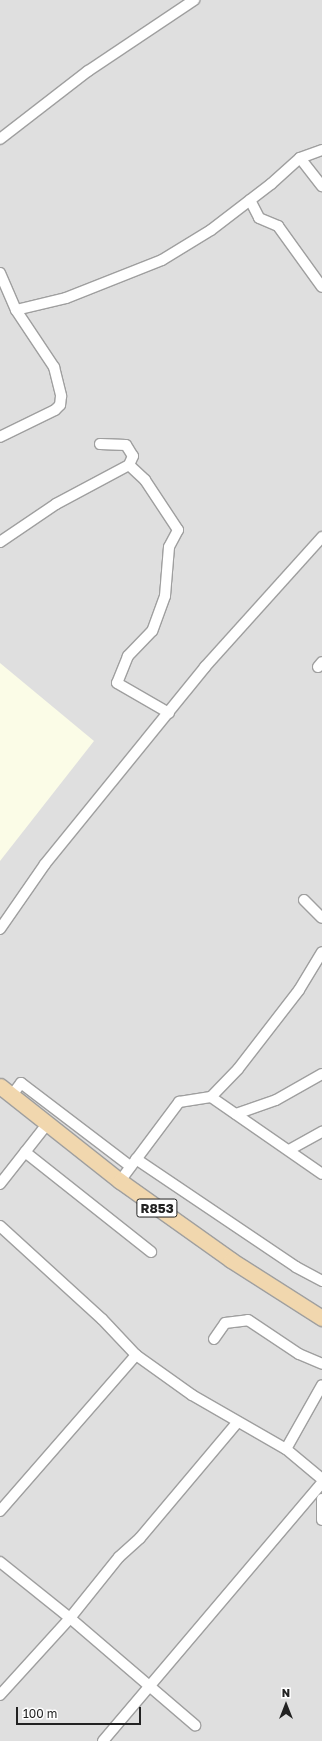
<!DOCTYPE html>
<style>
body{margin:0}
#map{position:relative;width:322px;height:1741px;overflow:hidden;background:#f1efea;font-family:"Golos Text",sans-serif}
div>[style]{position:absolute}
.residential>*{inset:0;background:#dfdfdf}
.education>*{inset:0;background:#fbfce7}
.roads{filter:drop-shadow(1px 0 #9f9f9f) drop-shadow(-1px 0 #9f9f9f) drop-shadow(0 1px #9f9f9f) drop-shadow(0 -1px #9f9f9f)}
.minor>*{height:10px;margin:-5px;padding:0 5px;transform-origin:5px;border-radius:5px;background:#fff}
.primary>*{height:15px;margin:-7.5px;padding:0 7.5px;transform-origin:7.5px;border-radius:7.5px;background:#f1d7ae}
span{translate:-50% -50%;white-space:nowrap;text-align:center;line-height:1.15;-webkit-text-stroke:3px #fff;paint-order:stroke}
.shield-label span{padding:1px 3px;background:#fff;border:1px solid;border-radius:3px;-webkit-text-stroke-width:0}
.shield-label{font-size:13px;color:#222;font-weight:700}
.north{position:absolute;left:266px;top:1685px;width:40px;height:40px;-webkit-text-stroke:3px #fff;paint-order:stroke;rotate:0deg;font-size:11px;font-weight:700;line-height:16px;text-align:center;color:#222}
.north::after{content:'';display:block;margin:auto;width:14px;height:18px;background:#222;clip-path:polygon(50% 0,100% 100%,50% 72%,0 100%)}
.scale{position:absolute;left:16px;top:1707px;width:125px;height:18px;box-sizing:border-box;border:2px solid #222;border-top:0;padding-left:5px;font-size:12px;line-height:14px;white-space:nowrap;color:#222;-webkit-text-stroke:3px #fff;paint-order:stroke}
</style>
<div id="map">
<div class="residential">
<div style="clip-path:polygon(0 0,322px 0,322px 1741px,0 1741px)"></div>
</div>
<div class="education">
<div style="clip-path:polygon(0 663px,94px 741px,0 861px)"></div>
</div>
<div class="roads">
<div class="minor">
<div style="left:0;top:139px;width:111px;rotate:-37.7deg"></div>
<div style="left:88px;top:71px;width:128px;rotate:-33.8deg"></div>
<div style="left:300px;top:158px;width:36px;rotate:52deg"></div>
<div style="left:250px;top:200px;width:20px;rotate:63deg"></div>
<div style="left:259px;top:218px;width:21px;rotate:23deg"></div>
<div style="left:278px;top:226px;width:75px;rotate:54.2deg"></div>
<div style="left:0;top:273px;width:40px;rotate:66.6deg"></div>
<div style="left:16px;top:310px;width:69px;rotate:56.3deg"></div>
<div style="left:54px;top:367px;width:30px;rotate:76deg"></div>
<div style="left:61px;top:396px;width:9px;rotate:96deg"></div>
<div style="left:60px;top:405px;width:7px;rotate:135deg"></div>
<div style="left:55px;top:410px;width:61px;rotate:153.9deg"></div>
<div style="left:16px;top:310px;width:51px;rotate:-13.5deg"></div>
<div style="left:66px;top:298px;width:103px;rotate:-21.6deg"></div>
<div style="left:162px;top:260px;width:57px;rotate:-31.5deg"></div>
<div style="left:211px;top:230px;width:76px;rotate:-37.5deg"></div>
<div style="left:271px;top:184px;width:39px;rotate:-42deg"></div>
<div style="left:300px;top:158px;width:23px;rotate:-20deg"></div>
<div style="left:100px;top:444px;width:26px;rotate:2deg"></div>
<div style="left:126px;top:445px;width:13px;rotate:58deg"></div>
<div style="left:133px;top:456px;width:10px;rotate:114deg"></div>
<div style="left:129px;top:465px;width:22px;rotate:43deg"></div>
<div style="left:145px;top:480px;width:60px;rotate:56.6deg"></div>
<div style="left:178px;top:530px;width:19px;rotate:118deg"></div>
<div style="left:169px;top:547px;width:49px;rotate:94.7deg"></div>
<div style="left:165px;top:596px;width:37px;rotate:110deg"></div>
<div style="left:152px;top:631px;width:35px;rotate:134deg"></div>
<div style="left:128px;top:656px;width:29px;rotate:112deg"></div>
<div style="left:117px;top:683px;width:60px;rotate:30deg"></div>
<div style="left:0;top:542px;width:68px;rotate:-34.2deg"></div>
<div style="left:56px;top:504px;width:83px;rotate:-28.1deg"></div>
<div style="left:318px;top:667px;width:6px;rotate:-51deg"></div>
<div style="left:304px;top:900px;width:25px;rotate:45deg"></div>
<div style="left:0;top:929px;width:79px;rotate:-55.3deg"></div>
<div style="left:45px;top:864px;width:254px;rotate:-50.9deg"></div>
<div style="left:205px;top:667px;width:175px;rotate:-48deg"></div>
<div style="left:12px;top:1095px;width:15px;rotate:-53deg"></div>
<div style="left:21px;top:1083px;width:137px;rotate:37.3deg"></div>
<div style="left:211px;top:1097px;width:39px;rotate:-46deg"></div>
<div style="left:238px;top:1069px;width:100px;rotate:-52.3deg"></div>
<div style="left:299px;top:990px;width:44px;rotate:-58.8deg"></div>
<div style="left:236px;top:1114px;width:42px;rotate:-19.3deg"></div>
<div style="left:276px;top:1100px;width:53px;rotate:-29.5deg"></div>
<div style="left:289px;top:1150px;width:38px;rotate:-29deg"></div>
<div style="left:25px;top:1152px;width:161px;rotate:38.4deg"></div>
<div style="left:136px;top:1159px;width:193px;rotate:34deg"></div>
<div style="left:296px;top:1267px;width:30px;rotate:28deg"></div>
<div style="left:120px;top:1181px;width:99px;rotate:-53.2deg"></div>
<div style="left:179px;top:1102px;width:32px;rotate:-9deg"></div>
<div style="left:211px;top:1097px;width:135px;rotate:34.7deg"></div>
<div style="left:0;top:1184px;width:78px;rotate:-51.8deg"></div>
<div style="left:0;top:1226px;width:138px;rotate:42.4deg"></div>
<div style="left:102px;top:1319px;width:50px;rotate:46.6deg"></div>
<div style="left:136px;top:1355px;width:69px;rotate:35.5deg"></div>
<div style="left:192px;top:1395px;width:108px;rotate:29.9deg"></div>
<div style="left:286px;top:1449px;width:47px;rotate:39.8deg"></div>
<div style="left:214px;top:1339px;width:19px;rotate:-55deg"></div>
<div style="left:225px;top:1323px;width:23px;rotate:-7deg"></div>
<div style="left:248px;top:1320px;width:61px;rotate:33.7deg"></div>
<div style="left:299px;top:1354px;width:25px;rotate:23deg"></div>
<div style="left:286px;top:1449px;width:73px;rotate:-60.6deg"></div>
<div style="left:322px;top:1499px;width:21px;rotate:90deg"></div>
<div style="left:0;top:1511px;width:207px;rotate:-48.9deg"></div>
<div style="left:0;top:1562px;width:90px;rotate:38.7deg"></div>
<div style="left:70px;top:1618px;width:165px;rotate:40.6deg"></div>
<div style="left:0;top:1695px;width:104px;rotate:-47.7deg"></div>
<div style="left:70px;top:1618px;width:78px;rotate:-51.2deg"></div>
<div style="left:119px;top:1557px;width:28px;rotate:-42deg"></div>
<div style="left:140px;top:1538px;width:150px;rotate:-49.9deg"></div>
<div style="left:103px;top:1741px;width:338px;rotate:-49.7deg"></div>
</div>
<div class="primary">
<div style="left:0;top:1086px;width:153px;rotate:38.4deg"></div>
<div style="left:120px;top:1181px;width:136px;rotate:35.4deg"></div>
<div style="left:231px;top:1260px;width:108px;rotate:32.5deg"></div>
</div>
</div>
<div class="shield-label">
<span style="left:157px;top:1208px">R853</span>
</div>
<div class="north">N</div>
<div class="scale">100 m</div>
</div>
